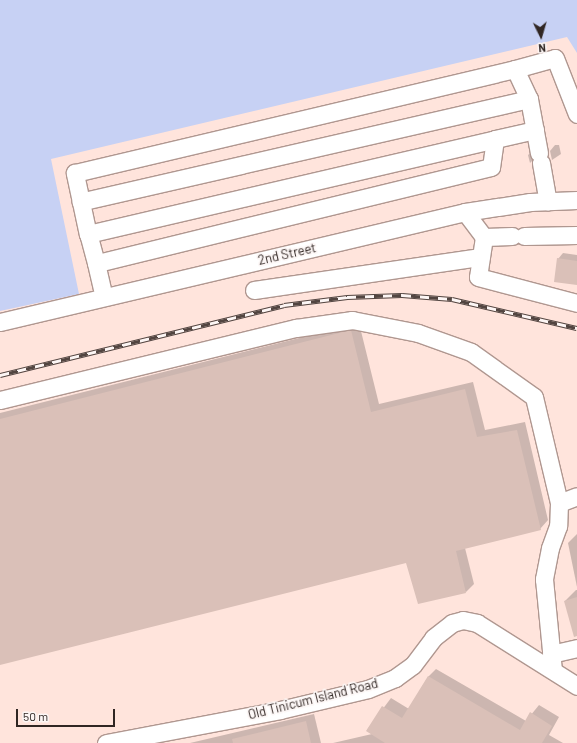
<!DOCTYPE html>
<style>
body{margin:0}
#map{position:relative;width:577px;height:743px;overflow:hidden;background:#ffe4dc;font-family:Barlow,sans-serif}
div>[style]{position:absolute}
.green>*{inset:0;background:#c7d1f4}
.shadow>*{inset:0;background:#0003}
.building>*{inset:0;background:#dac0b8}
.roads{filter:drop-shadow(1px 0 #b09790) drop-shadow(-1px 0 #b09790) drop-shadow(0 1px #b09790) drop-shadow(0 -1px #b09790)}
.minor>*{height:17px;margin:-8.5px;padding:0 8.5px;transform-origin:8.5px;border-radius:8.5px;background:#fff}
.rail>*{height:4.5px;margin-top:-2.25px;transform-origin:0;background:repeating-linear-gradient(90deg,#fcf6f5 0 9px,#524541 0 18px);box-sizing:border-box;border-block:1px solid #524541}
span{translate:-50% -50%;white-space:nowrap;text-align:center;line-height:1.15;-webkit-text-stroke:3.5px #fcf6f5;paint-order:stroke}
.street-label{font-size:13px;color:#302623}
.north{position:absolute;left:521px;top:16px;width:40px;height:40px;-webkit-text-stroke:3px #fcf6f5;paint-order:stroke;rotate:175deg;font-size:11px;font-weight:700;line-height:16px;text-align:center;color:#302623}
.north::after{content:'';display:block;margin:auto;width:14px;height:18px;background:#302623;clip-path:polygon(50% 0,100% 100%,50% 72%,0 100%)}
.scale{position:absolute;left:16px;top:709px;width:99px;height:18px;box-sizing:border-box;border:2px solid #302623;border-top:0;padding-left:5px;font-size:12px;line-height:14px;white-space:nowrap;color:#302623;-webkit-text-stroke:3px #fcf6f5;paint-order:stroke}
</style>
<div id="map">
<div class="green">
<div style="clip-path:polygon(0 0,577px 0,577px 53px,567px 37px,51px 159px,79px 294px,0 311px)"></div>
</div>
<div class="shadow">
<div style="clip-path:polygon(555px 145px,559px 145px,561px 154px,552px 160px,550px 151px)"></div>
<div style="clip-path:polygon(534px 150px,534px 159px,530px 163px,528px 155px)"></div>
<div style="clip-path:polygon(519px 241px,528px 241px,524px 245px,514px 245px)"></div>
<div style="clip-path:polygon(563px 253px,577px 255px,577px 284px,558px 259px)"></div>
<div style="clip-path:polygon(359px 323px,379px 404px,473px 382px,485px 430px,525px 422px,548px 520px,540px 529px,465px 548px,474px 584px,466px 592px,407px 562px,0 664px,0 413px)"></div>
<div style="clip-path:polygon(577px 534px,577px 587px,568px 543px)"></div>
<div style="clip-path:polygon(576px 590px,577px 590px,577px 630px,565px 601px)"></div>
<div style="clip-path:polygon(436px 669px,526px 721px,539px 705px,559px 717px,549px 735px,563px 743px,333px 743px,372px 734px,367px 730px,391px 698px,409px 709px,428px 677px)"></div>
<div style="clip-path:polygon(314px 714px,321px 743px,190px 743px)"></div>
</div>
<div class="building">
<div style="clip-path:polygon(557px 258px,577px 261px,577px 285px,554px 282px)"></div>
<div style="clip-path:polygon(351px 330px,371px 412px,465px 389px,477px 437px,517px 430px,541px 530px,456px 551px,466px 593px,418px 604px,406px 563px,0 665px,0 419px)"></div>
<div style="clip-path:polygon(577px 597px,577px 636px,574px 637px,564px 601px)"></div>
<div style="clip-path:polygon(428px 676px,520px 730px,530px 712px,552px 726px,542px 743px,385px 743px,366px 731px,382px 706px,402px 718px)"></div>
<div style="clip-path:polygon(306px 721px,311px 743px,233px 743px,232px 739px)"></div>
</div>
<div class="roads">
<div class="minor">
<div style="left:515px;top:69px;width:41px;rotate:-15.4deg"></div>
<div style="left:555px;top:58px;width:60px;rotate:68.6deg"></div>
<div style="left:529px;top:99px;width:460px;rotate:167.1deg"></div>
<div style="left:81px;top:202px;width:30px;rotate:-102deg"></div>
<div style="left:75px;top:173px;width:452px;rotate:-13.3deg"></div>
<div style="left:515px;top:69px;width:33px;rotate:65deg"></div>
<div style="left:529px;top:99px;width:55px;rotate:79.5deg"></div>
<div style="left:495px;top:139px;width:28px;rotate:98deg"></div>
<div style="left:491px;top:167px;width:406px;rotate:166.3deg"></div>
<div style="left:96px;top:263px;width:30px;rotate:-105deg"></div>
<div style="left:88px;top:234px;width:418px;rotate:-13.1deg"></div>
<div style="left:495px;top:139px;width:41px;rotate:-12.7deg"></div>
<div style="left:541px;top:163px;width:39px;rotate:80deg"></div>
<div style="left:81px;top:202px;width:33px;rotate:78deg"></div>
<div style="left:465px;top:212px;width:31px;rotate:53deg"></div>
<div style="left:484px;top:237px;width:28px;rotate:-2deg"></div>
<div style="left:524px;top:236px;width:53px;rotate:-1.1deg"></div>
<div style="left:484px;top:237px;width:40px;rotate:98.5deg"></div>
<div style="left:478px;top:277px;width:102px;rotate:14.7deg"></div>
<div style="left:96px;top:263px;width:35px;rotate:77deg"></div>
<div style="left:254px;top:290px;width:229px;rotate:-8.3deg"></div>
<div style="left:0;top:322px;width:478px;rotate:-13.3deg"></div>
<div style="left:465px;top:212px;width:66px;rotate:-8.7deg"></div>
<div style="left:530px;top:202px;width:47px;rotate:-2.4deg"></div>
<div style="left:0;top:400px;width:305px;rotate:-13.7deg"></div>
<div style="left:296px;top:328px;width:57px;rotate:-8.1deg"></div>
<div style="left:352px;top:320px;width:67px;rotate:11.1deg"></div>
<div style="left:418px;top:333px;width:56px;rotate:19.7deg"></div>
<div style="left:471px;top:352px;width:77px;rotate:35.5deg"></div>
<div style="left:534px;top:397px;width:109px;rotate:76.7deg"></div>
<div style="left:559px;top:503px;width:23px;rotate:92deg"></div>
<div style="left:558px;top:526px;width:23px;rotate:110deg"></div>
<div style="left:550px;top:548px;width:32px;rotate:101deg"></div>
<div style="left:544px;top:579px;width:91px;rotate:84.4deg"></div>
<div style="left:559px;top:503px;width:19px;rotate:-21deg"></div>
<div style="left:551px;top:654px;width:27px;rotate:-13deg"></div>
<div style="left:106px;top:743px;width:177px;rotate:-10.7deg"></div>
<div style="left:280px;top:710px;width:90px;rotate:-13.4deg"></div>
<div style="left:368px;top:689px;width:29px;rotate:-22deg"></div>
<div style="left:395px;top:678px;width:22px;rotate:-36deg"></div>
<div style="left:413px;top:665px;width:34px;rotate:-53deg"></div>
<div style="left:433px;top:638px;width:24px;rotate:-38deg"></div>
<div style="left:452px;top:623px;width:11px;rotate:-15deg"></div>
<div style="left:463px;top:620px;width:14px;rotate:12deg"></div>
<div style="left:477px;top:623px;width:118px;rotate:32.2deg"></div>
</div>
</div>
<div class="rail">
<div style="left:0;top:375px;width:292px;rotate:-13.8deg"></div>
<div style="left:284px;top:305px;width:64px;rotate:-7.2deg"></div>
<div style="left:347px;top:297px;width:55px;rotate:-2.1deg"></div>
<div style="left:402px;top:295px;width:50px;rotate:4.6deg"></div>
<div style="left:452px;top:299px;width:128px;rotate:13.1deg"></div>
</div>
<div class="street-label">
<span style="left:287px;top:254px;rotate:-13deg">2nd Street</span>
<span style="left:313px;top:699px;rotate:-14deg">Old Tinicum Island Road</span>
</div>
<div class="north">N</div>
<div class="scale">50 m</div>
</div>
